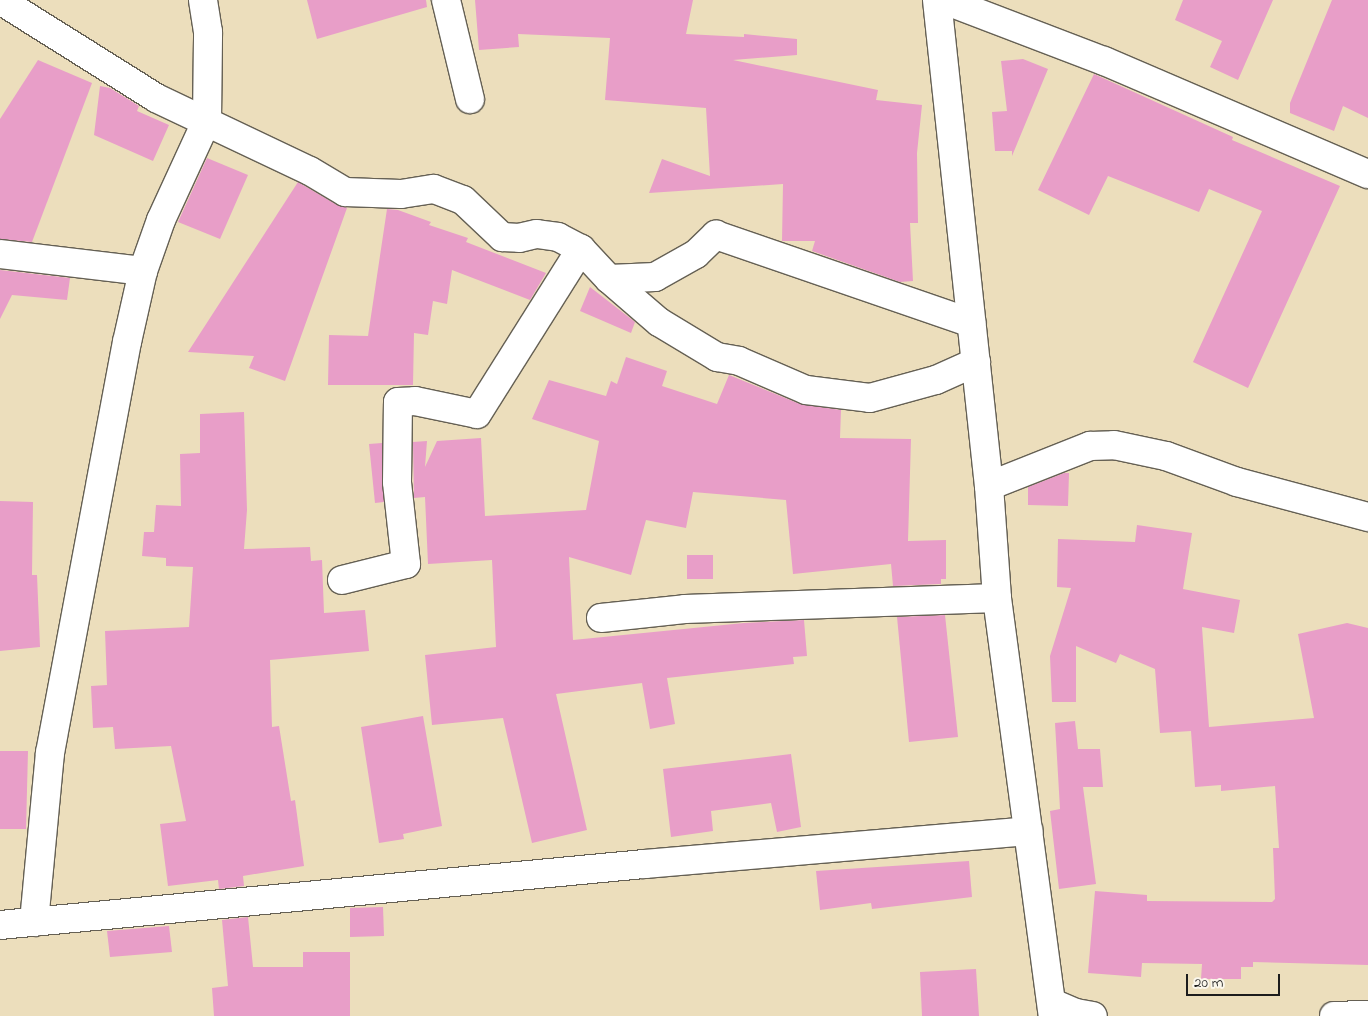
<!DOCTYPE html>
<style>
body{margin:0}
#map{position:relative;width:1368px;height:1016px;overflow:hidden;background:#ecdebc;font-family:"Indie Flower",sans-serif}
div>[style]{position:absolute}
.building>*{inset:0;background:#e89ec8}
.roads{filter:drop-shadow(1px 0 #656054) drop-shadow(-1px 0 #656054) drop-shadow(0 1px #656054) drop-shadow(0 -1px #656054)}
.minor>*{height:28px;margin:-14px;padding:0 14px;transform-origin:14px;border-radius:14px;background:#fff}
span{translate:-50% -50%;white-space:nowrap;text-align:center;line-height:1.15;-webkit-text-stroke:4px #fbf7ec;paint-order:stroke}
.scale{position:absolute;left:1186px;top:974px;width:94px;height:22px;box-sizing:border-box;border:2px solid #1c1c1c;border-top:0;padding-left:6px;font-size:15px;line-height:18px;white-space:nowrap;color:#1c1c1c;-webkit-text-stroke:4px #fbf7ec;paint-order:stroke}
</style>
<div id="map">
<div class="building">
<div style="clip-path:polygon(307px 0,426px 0,427px 7px,317px 39px)"></div>
<div style="clip-path:polygon(475px 0,693px 0,686px 34px,744px 37px,744px 34px,797px 39px,797px 55px,733px 60px,878px 90px,876px 100px,922px 105px,917px 153px,918px 223px,910px 223px,913px 281px,900px 282px,812px 251px,815px 241px,782px 241px,783px 184px,649px 193px,662px 159px,710px 176px,706px 108px,605px 100px,610px 38px,518px 34px,519px 47px,479px 50px)"></div>
<div style="clip-path:polygon(1183px 0,1273px 0,1238px 80px,1210px 67px,1222px 41px,1175px 20px)"></div>
<div style="clip-path:polygon(1332px 0,1368px 0,1368px 118px,1343px 106px,1334px 131px,1290px 113px,1290px 103px)"></div>
<div style="clip-path:polygon(1023px 59px,1048px 69px,1012px 156px,1012px 151px,995px 151px,992px 112px,1007px 111px,1001px 61px)"></div>
<div style="clip-path:polygon(38px 60px,92px 83px,32px 242px,0 239px,0 119px)"></div>
<div style="clip-path:polygon(1094px 74px,1233px 137px,1232px 140px,1340px 186px,1248px 388px,1193px 362px,1262px 211px,1209px 189px,1199px 212px,1108px 176px,1089px 215px,1038px 190px)"></div>
<div style="clip-path:polygon(100px 86px,110px 88px,139px 106px,137px 111px,169px 125px,153px 161px,94px 135px)"></div>
<div style="clip-path:polygon(207px 158px,248px 175px,220px 239px,178px 222px)"></div>
<div style="clip-path:polygon(298px 182px,337px 205px,347px 208px,285px 381px,249px 368px,254px 356px,188px 352px)"></div>
<div style="clip-path:polygon(387px 209px,398px 210px,431px 222px,429px 225px,468px 238px,466px 242px,546px 273px,530px 300px,452px 270px,447px 304px,433px 301px,428px 335px,414px 333px,413px 385px,328px 385px,329px 335px,368px 336px)"></div>
<div style="clip-path:polygon(0 270px,70px 278px,67px 300px,12px 295px,0 319px)"></div>
<div style="clip-path:polygon(590px 287px,635px 322px,631px 333px,580px 311px)"></div>
<div style="clip-path:polygon(626px 357px,667px 371px,662px 386px,717px 404px,729px 375px,800px 404px,841px 410px,840px 438px,911px 439px,908px 541px,946px 540px,946px 579px,941px 579px,941px 584px,893px 586px,891px 564px,793px 574px,786px 500px,693px 492px,686px 528px,646px 520px,631px 575px,569px 557px,573px 640px,744px 623px,804px 620px,807px 656px,793px 657px,794px 664px,667px 678px,675px 724px,650px 729px,642px 683px,556px 694px,587px 830px,532px 843px,503px 718px,432px 725px,425px 655px,496px 647px,492px 560px,428px 564px,425px 497px,414px 498px,413px 442px,427px 441px,425px 467px,437px 441px,481px 438px,485px 516px,586px 510px,599px 441px,532px 419px,549px 380px,606px 396px,611px 381px,617px 384px)"></div>
<div style="clip-path:polygon(244px 412px,247px 510px,244px 549px,310px 547px,311px 561px,322px 560px,324px 613px,365px 610px,369px 651px,270px 660px,272px 727px,279px 726px,291px 801px,295px 800px,304px 866px,243px 876px,244px 886px,219px 889px,218px 880px,168px 886px,160px 824px,186px 821px,171px 746px,115px 749px,113px 727px,93px 728px,91px 686px,107px 685px,105px 631px,189px 627px,193px 567px,166px 566px,166px 558px,142px 556px,144px 532px,154px 532px,156px 505px,181px 506px,180px 454px,200px 453px,200px 414px)"></div>
<div style="clip-path:polygon(382px 443px,384px 502px,375px 503px,369px 444px)"></div>
<div style="clip-path:polygon(1064px 473px,1069px 473px,1068px 506px,1028px 505px,1028px 487px)"></div>
<div style="clip-path:polygon(0 501px,33px 502px,32px 575px,37px 575px,40px 647px,0 651px)"></div>
<div style="clip-path:polygon(1137px 525px,1192px 533px,1183px 589px,1240px 600px,1234px 633px,1202px 627px,1209px 727px,1314px 718px,1298px 634px,1347px 623px,1368px 628px,1368px 965px,1253px 962px,1253px 967px,1241px 967px,1241px 979px,1201px 979px,1202px 964px,1142px 963px,1141px 977px,1088px 973px,1095px 891px,1147px 895px,1147px 901px,1272px 902px,1275px 899px,1273px 848px,1279px 848px,1275px 786px,1221px 791px,1221px 785px,1195px 787px,1191px 731px,1160px 733px,1155px 669px,1120px 654px,1116px 663px,1076px 646px,1076px 702px,1052px 702px,1050px 656px,1071px 588px,1057px 587px,1058px 539px,1135px 542px)"></div>
<div style="clip-path:polygon(687px 555px,713px 555px,713px 579px,687px 579px)"></div>
<div style="clip-path:polygon(945px 615px,958px 737px,909px 742px,897px 617px)"></div>
<div style="clip-path:polygon(423px 716px,442px 826px,403px 834px,404px 839px,379px 843px,361px 727px)"></div>
<div style="clip-path:polygon(1075px 721px,1078px 749px,1100px 749px,1103px 787px,1083px 787px,1096px 884px,1059px 889px,1050px 811px,1060px 809px,1055px 723px)"></div>
<div style="clip-path:polygon(0 751px,28px 751px,26px 829px,0 829px)"></div>
<div style="clip-path:polygon(791px 754px,801px 827px,777px 832px,771px 803px,711px 811px,713px 831px,671px 837px,663px 769px)"></div>
<div style="clip-path:polygon(969px 861px,972px 897px,872px 909px,871px 903px,820px 910px,816px 871px)"></div>
<div style="clip-path:polygon(383px 907px,384px 936px,350px 937px,350px 908px)"></div>
<div style="clip-path:polygon(248px 917px,253px 967px,303px 967px,303px 952px,350px 952px,350px 1016px,214px 1016px,212px 988px,228px 986px,222px 920px)"></div>
<div style="clip-path:polygon(169px 926px,172px 952px,110px 957px,107px 931px)"></div>
<div style="clip-path:polygon(976px 969px,979px 1016px,922px 1016px,920px 972px)"></div>
</div>
<div class="roads">
<div class="minor">
<div style="left:0;top:0;width:184px;rotate:32.1deg"></div>
<div style="left:156px;top:98px;width:170px;rotate:25.4deg"></div>
<div style="left:310px;top:171px;width:41px;rotate:31deg"></div>
<div style="left:345px;top:192px;width:56px;rotate:2deg"></div>
<div style="left:401px;top:194px;width:33px;rotate:-9deg"></div>
<div style="left:434px;top:189px;width:31px;rotate:21deg"></div>
<div style="left:463px;top:200px;width:54px;rotate:43.5deg"></div>
<div style="left:502px;top:237px;width:17px;rotate:3deg"></div>
<div style="left:519px;top:238px;width:18px;rotate:-13deg"></div>
<div style="left:537px;top:234px;width:21px;rotate:8deg"></div>
<div style="left:558px;top:237px;width:26px;rotate:28deg"></div>
<div style="left:581px;top:249px;width:41px;rotate:47deg"></div>
<div style="left:609px;top:279px;width:66px;rotate:40.7deg"></div>
<div style="left:659px;top:322px;width:68px;rotate:31.1deg"></div>
<div style="left:717px;top:357px;width:22px;rotate:10deg"></div>
<div style="left:739px;top:361px;width:73px;rotate:23.4deg"></div>
<div style="left:806px;top:390px;width:64px;rotate:7.1deg"></div>
<div style="left:870px;top:398px;width:68px;rotate:-15.3deg"></div>
<div style="left:936px;top:380px;width:44px;rotate:-24.2deg"></div>
<div style="left:446px;top:0;width:102px;rotate:76.4deg"></div>
<div style="left:937px;top:0;width:489px;rotate:83.9deg"></div>
<div style="left:989px;top:486px;width:112px;rotate:85.9deg"></div>
<div style="left:997px;top:598px;width:422px;rotate:82.4deg"></div>
<div style="left:944px;top:0;width:171px;rotate:20.9deg"></div>
<div style="left:1104px;top:61px;width:287px;rotate:23.2deg"></div>
<div style="left:0;top:254px;width:144px;rotate:6.8deg"></div>
<div style="left:609px;top:279px;width:46px;rotate:-2.5deg"></div>
<div style="left:655px;top:277px;width:47px;rotate:-29.3deg"></div>
<div style="left:696px;top:254px;width:28px;rotate:-44deg"></div>
<div style="left:716px;top:235px;width:270px;rotate:19deg"></div>
<div style="left:989px;top:486px;width:109px;rotate:-21.6deg"></div>
<div style="left:1090px;top:446px;width:24px;rotate:-2deg"></div>
<div style="left:1114px;top:445px;width:53px;rotate:11.9deg"></div>
<div style="left:1166px;top:456px;width:76px;rotate:20.1deg"></div>
<div style="left:1237px;top:482px;width:136px;rotate:15deg"></div>
<div style="left:342px;top:580px;width:66px;rotate:-14deg"></div>
<div style="left:406px;top:564px;width:82px;rotate:-96.3deg"></div>
<div style="left:397px;top:482px;width:80px;rotate:-89.3deg"></div>
<div style="left:398px;top:402px;width:17px;rotate:-3deg"></div>
<div style="left:415px;top:401px;width:63px;rotate:11.8deg"></div>
<div style="left:477px;top:414px;width:195px;rotate:-57.8deg"></div>
<div style="left:601px;top:618px;width:84px;rotate:-6.1deg"></div>
<div style="left:685px;top:609px;width:312px;rotate:-2deg"></div>
<div style="left:34px;top:922px;width:170px;rotate:-84.6deg"></div>
<div style="left:50px;top:753px;width:418px;rotate:-79.4deg"></div>
<div style="left:127px;top:342px;width:73px;rotate:-77.3deg"></div>
<div style="left:143px;top:271px;width:54px;rotate:-70.6deg"></div>
<div style="left:161px;top:220px;width:110px;rotate:-65.3deg"></div>
<div style="left:207px;top:120px;width:88px;rotate:-89.3deg"></div>
<div style="left:208px;top:32px;width:32px;rotate:-99deg"></div>
<div style="left:0;top:925px;width:647px;rotate:-5.41deg"></div>
<div style="left:644px;top:864px;width:386px;rotate:-4.9deg"></div>
<div style="left:1052px;top:1003px;width:26px;rotate:23deg"></div>
<div style="left:1076px;top:1013px;width:17px;rotate:10deg"></div>
<div style="left:1334px;top:1016px;width:34px;rotate:-2deg"></div>
</div>
</div>
<div class="scale">20 m</div>
</div>
